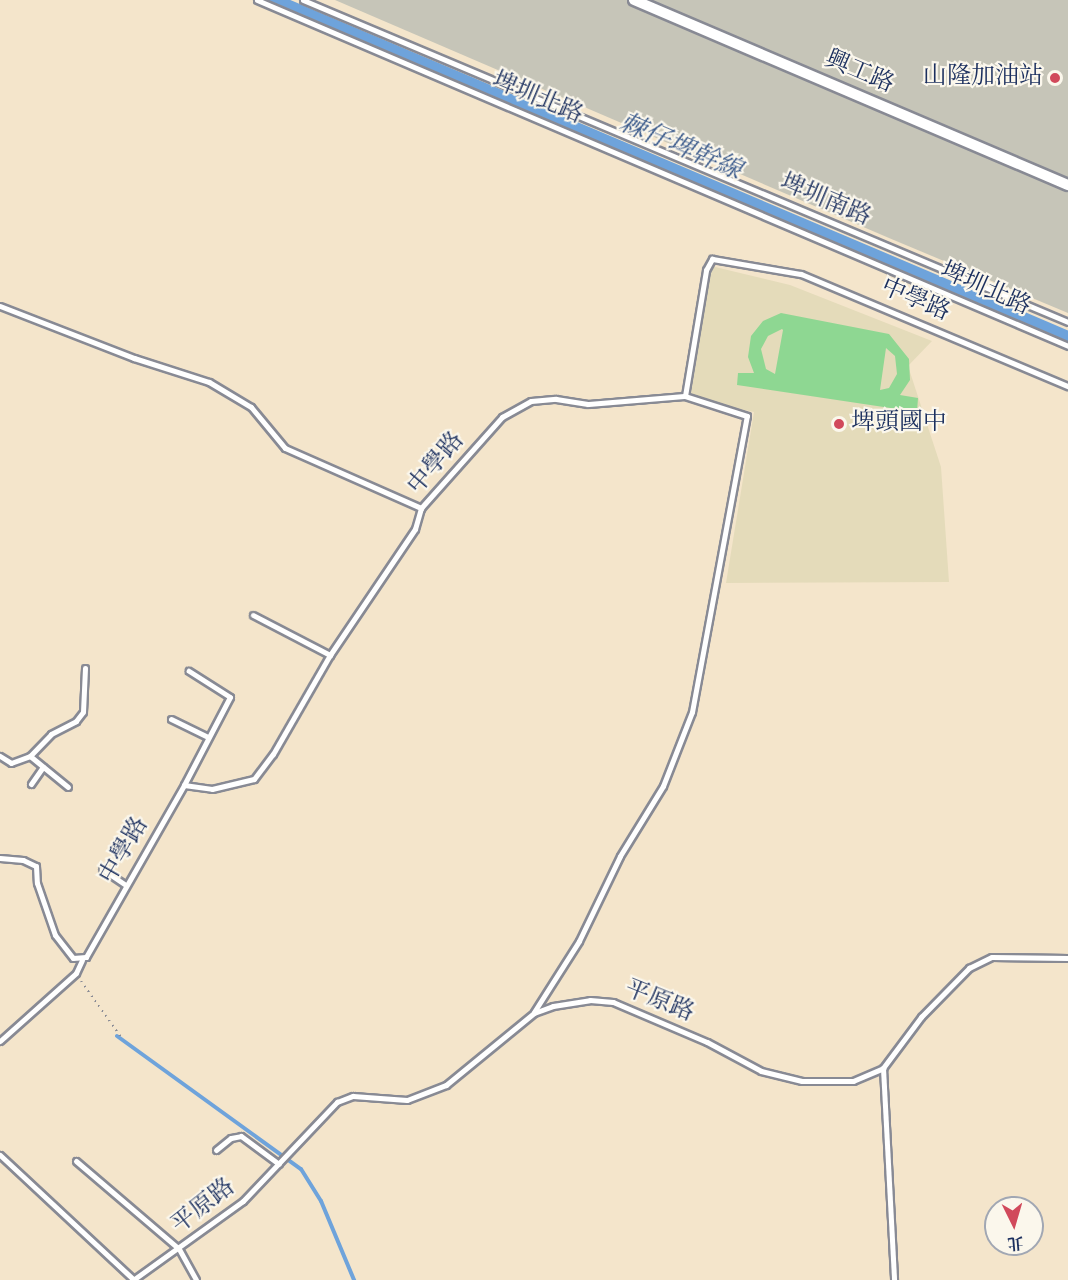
<!DOCTYPE html>
<meta charset="utf-8">
<style>
body{margin:0}
#map{position:relative;width:1068px;height:1280px;overflow:hidden;background:#f4e5cb;font-family:Vollkorn,"Noto Serif TC",serif}
div>[style]{position:absolute}
.built>*{inset:0;background:#e4dbba}
.industrial>*{inset:0;background:#c6c5b8}
.green>*{inset:0;background:#8ed792}
.stream>*{height:4px;margin:-2px;padding:0 2px;transform-origin:2px;border-radius:2px;background:#6ea3db}
.canal>*{height:12px;margin:-6px;padding:0 6px;transform-origin:6px;border-radius:6px;background:#6ea3db}
.path>*{height:2px;margin-top:-1px;transform-origin:0;background:repeating-linear-gradient(90deg,#888a94 0 1.5px,transparent 0 6px)}
.roads{filter:drop-shadow(2px 0 #888a94) drop-shadow(-2px 0 #888a94) drop-shadow(0 2px #888a94) drop-shadow(0 -2px #888a94)}
.lane>*{height:5px;margin:-2.5px;padding:0 2.5px;transform-origin:2.5px;border-radius:2.5px;background:#fff}
.street>*{height:10px;margin:-5px;padding:0 5px;transform-origin:5px;border-radius:5px;background:#fff}
.dots>*{width:16px;height:16px;translate:-50% -50%;box-sizing:border-box;border:3px solid #fbf7ec;border-radius:50%}
span{translate:-50% -50%;white-space:nowrap;text-align:center;line-height:1.15;-webkit-text-stroke:4.5px #fbf7ec;paint-order:stroke}
.street-label{font-size:24px;color:#1b2f5e}
.poi-label{font-size:24px;color:#1b2f5e}
.right{translate:-100% -50%;text-align:right}
.left{translate:0 -50%;text-align:left}
.water-label{font-size:26px;color:#38588a;font-style:italic}
.north{position:absolute;left:984px;top:1196px;width:60px;height:60px;box-sizing:border-box;background:#fbf7ec;border:2px solid #a1a7b3;border-radius:50%;rotate:175deg;font-size:16px;font-weight:700;line-height:24px;text-align:center;color:#1b2f5e}
.north::after{content:'';display:block;margin:auto;width:21px;height:27px;background:#d1495b;clip-path:polygon(50% 0,100% 100%,50% 72%,0 100%)}
</style>
<div id="map">
<div class="built">
<div style="clip-path:polygon(711px 266px,790px 285px,932px 341px,908px 366px,941px 467px,949px 582px,726px 583px,754px 412px,703px 401px,691px 394px)"></div>
</div>
<div class="industrial">
<div style="clip-path:polygon(335px 0,1068px 0,1068px 313px,889px 238px)"></div>
</div>
<div class="green">
<div style="clip-path:polygon(evenodd,781px 313px,889px 334px,909px 359px,910px 380px,900px 395px,918px 398px,917px 412px,737px 385px,738px 373px,754px 373px,748px 357px,751px 336px,763px 321px,781px 313px,782px 329px,783px 330px,775px 374px,766px 369px,761px 349px,768px 336px,782px 329px,781px 313px,886px 348px,895px 356px,897px 374px,889px 388px,880px 390px,886px 348px)"></div>
</div>
<div class="stream">
<div style="left:117px;top:1036px;width:227px;rotate:35.9deg"></div>
<div style="left:301px;top:1169px;width:38px;rotate:58deg"></div>
<div style="left:321px;top:1201px;width:86px;rotate:67.3deg"></div>
</div>
<div class="canal">
<div style="left:275px;top:0;width:862px;rotate:23.02deg"></div>
</div>
<div class="path">
<div style="left:81px;top:981px;width:69px;rotate:54.5deg"></div>
</div>
<div class="roads">
<div class="lane">
<div style="left:257px;top:0;width:882px;rotate:23.1deg"></div>
<div style="left:303px;top:0;width:830px;rotate:22.83deg"></div>
<div style="left:0;top:306px;width:144px;rotate:21.2deg"></div>
<div style="left:134px;top:358px;width:79px;rotate:17.7deg"></div>
<div style="left:209px;top:382px;width:49px;rotate:30.8deg"></div>
<div style="left:251px;top:407px;width:53px;rotate:50.3deg"></div>
<div style="left:285px;top:448px;width:149px;rotate:23.8deg"></div>
<div style="left:253px;top:615px;width:87px;rotate:27.5deg"></div>
<div style="left:171px;top:719px;width:41px;rotate:25.9deg"></div>
<div style="left:0;top:756px;width:13px;rotate:32deg"></div>
<div style="left:11px;top:763px;width:20px;rotate:-20deg"></div>
<div style="left:30px;top:756px;width:30px;rotate:-46deg"></div>
<div style="left:51px;top:734px;width:28px;rotate:-27deg"></div>
<div style="left:76px;top:721px;width:11px;rotate:-52deg"></div>
<div style="left:83px;top:712px;width:44px;rotate:-87.4deg"></div>
<div style="left:30px;top:756px;width:49px;rotate:39.2deg"></div>
<div style="left:31px;top:784px;width:21px;rotate:-55deg"></div>
<div style="left:184px;top:785px;width:99px;rotate:-62.4deg"></div>
<div style="left:230px;top:697px;width:49px;rotate:-147.6deg"></div>
<div style="left:0;top:858px;width:23px;rotate:5deg"></div>
<div style="left:23px;top:860px;width:14px;rotate:25deg"></div>
<div style="left:36px;top:866px;width:17px;rotate:87deg"></div>
<div style="left:37px;top:883px;width:55px;rotate:70.9deg"></div>
<div style="left:55px;top:935px;width:29px;rotate:52deg"></div>
<div style="left:73px;top:958px;width:13px;rotate:-4deg"></div>
<div style="left:86px;top:957px;width:198px;rotate:-60.3deg"></div>
<div style="left:184px;top:785px;width:28px;rotate:8deg"></div>
<div style="left:212px;top:789px;width:43px;rotate:-13.4deg"></div>
<div style="left:254px;top:779px;width:31px;rotate:-53deg"></div>
<div style="left:273px;top:754px;width:114px;rotate:-60.1deg"></div>
<div style="left:330px;top:655px;width:152px;rotate:-56deg"></div>
<div style="left:415px;top:529px;width:22px;rotate:-74deg"></div>
<div style="left:421px;top:508px;width:122px;rotate:-48.3deg"></div>
<div style="left:502px;top:417px;width:33px;rotate:-29deg"></div>
<div style="left:531px;top:401px;width:25px;rotate:-5deg"></div>
<div style="left:556px;top:399px;width:32px;rotate:9deg"></div>
<div style="left:588px;top:404px;width:97px;rotate:-4.7deg"></div>
<div style="left:685px;top:396px;width:128px;rotate:-80.5deg"></div>
<div style="left:706px;top:270px;width:13px;rotate:-61deg"></div>
<div style="left:712px;top:259px;width:90px;rotate:9.6deg"></div>
<div style="left:801px;top:274px;width:290px;rotate:22.8deg"></div>
<div style="left:102px;top:869px;width:29px;rotate:34deg"></div>
<div style="left:534px;top:1012px;width:84px;rotate:-57.6deg"></div>
<div style="left:579px;top:941px;width:94px;rotate:-64.2deg"></div>
<div style="left:620px;top:856px;width:82px;rotate:-58.4deg"></div>
<div style="left:663px;top:786px;width:79px;rotate:-68.6deg"></div>
<div style="left:692px;top:712px;width:301px;rotate:-79.5deg"></div>
<div style="left:747px;top:416px;width:65px;rotate:-162.1deg"></div>
<div style="left:0;top:1041px;width:102px;rotate:-41.8deg"></div>
<div style="left:76px;top:973px;width:14px;rotate:-65deg"></div>
<div style="left:883px;top:1068px;width:212px;rotate:87deg"></div>
<div style="left:216px;top:1150px;width:19px;rotate:-39deg"></div>
<div style="left:231px;top:1138px;width:10px;rotate:-11deg"></div>
<div style="left:241px;top:1136px;width:47px;rotate:36.4deg"></div>
<div style="left:0;top:1155px;width:182px;rotate:43deg"></div>
<div style="left:76px;top:1161px;width:135px;rotate:40.5deg"></div>
<div style="left:179px;top:1249px;width:35px;rotate:61deg"></div>
<div style="left:133px;top:1280px;width:135px;rotate:-35.7deg"></div>
<div style="left:243px;top:1201px;width:137px;rotate:-46.5deg"></div>
<div style="left:337px;top:1102px;width:17px;rotate:-21deg"></div>
<div style="left:353px;top:1096px;width:54px;rotate:4.2deg"></div>
<div style="left:407px;top:1100px;width:42px;rotate:-21deg"></div>
<div style="left:446px;top:1085px;width:114px;rotate:-39.3deg"></div>
<div style="left:534px;top:1013px;width:20px;rotate:-20deg"></div>
<div style="left:553px;top:1006px;width:37px;rotate:-9deg"></div>
<div style="left:590px;top:1000px;width:23px;rotate:5deg"></div>
<div style="left:613px;top:1002px;width:102px;rotate:23.1deg"></div>
<div style="left:707px;top:1042px;width:61px;rotate:28.2deg"></div>
<div style="left:761px;top:1071px;width:42px;rotate:13.7deg"></div>
<div style="left:802px;top:1081px;width:51px"></div>
<div style="left:853px;top:1081px;width:33px;rotate:-23deg"></div>
<div style="left:883px;top:1068px;width:64px;rotate:-53.3deg"></div>
<div style="left:921px;top:1017px;width:69px;rotate:-45.6deg"></div>
<div style="left:969px;top:968px;width:25px;rotate:-26deg"></div>
<div style="left:992px;top:957px;width:76px;rotate:0.8deg"></div>
</div>
<div class="street">
<div style="left:634px;top:0;width:472px;rotate:23.1deg"></div>
</div>
</div>
<div class="dots">
<div style="left:1055px;top:78px;background:#d1495b"></div>
<div style="left:839px;top:424px;background:#d1495b"></div>
</div>
<div class="street-label">
<span style="left:859px;top:73px;rotate:23deg">興工路</span>
<span style="left:537px;top:99px;rotate:23deg">埤圳北路</span>
<span style="left:825px;top:201px;rotate:23deg">埤圳南路</span>
<span style="left:985px;top:290px;rotate:24deg">埤圳北路</span>
<span style="left:915px;top:301px;rotate:23deg">中學路</span>
<span style="left:437px;top:464px;rotate:-50deg">中學路</span>
<span style="left:125px;top:851px;rotate:-60deg">中學路</span>
<span style="left:659px;top:1002px;rotate:22deg">平原路</span>
<span style="left:204px;top:1207px;rotate:-38deg">平原路</span>
</div>
<div class="poi-label">
<span class="right" style="left:1043px;top:78px">山隆加油站</span>
<span class="left" style="left:851px;top:424px">埤頭國中</span>
</div>
<div class="water-label">
<span style="left:680px;top:148px;rotate:23deg">棘仔埤幹線</span>
</div>
<div class="north">北</div>
</div>
